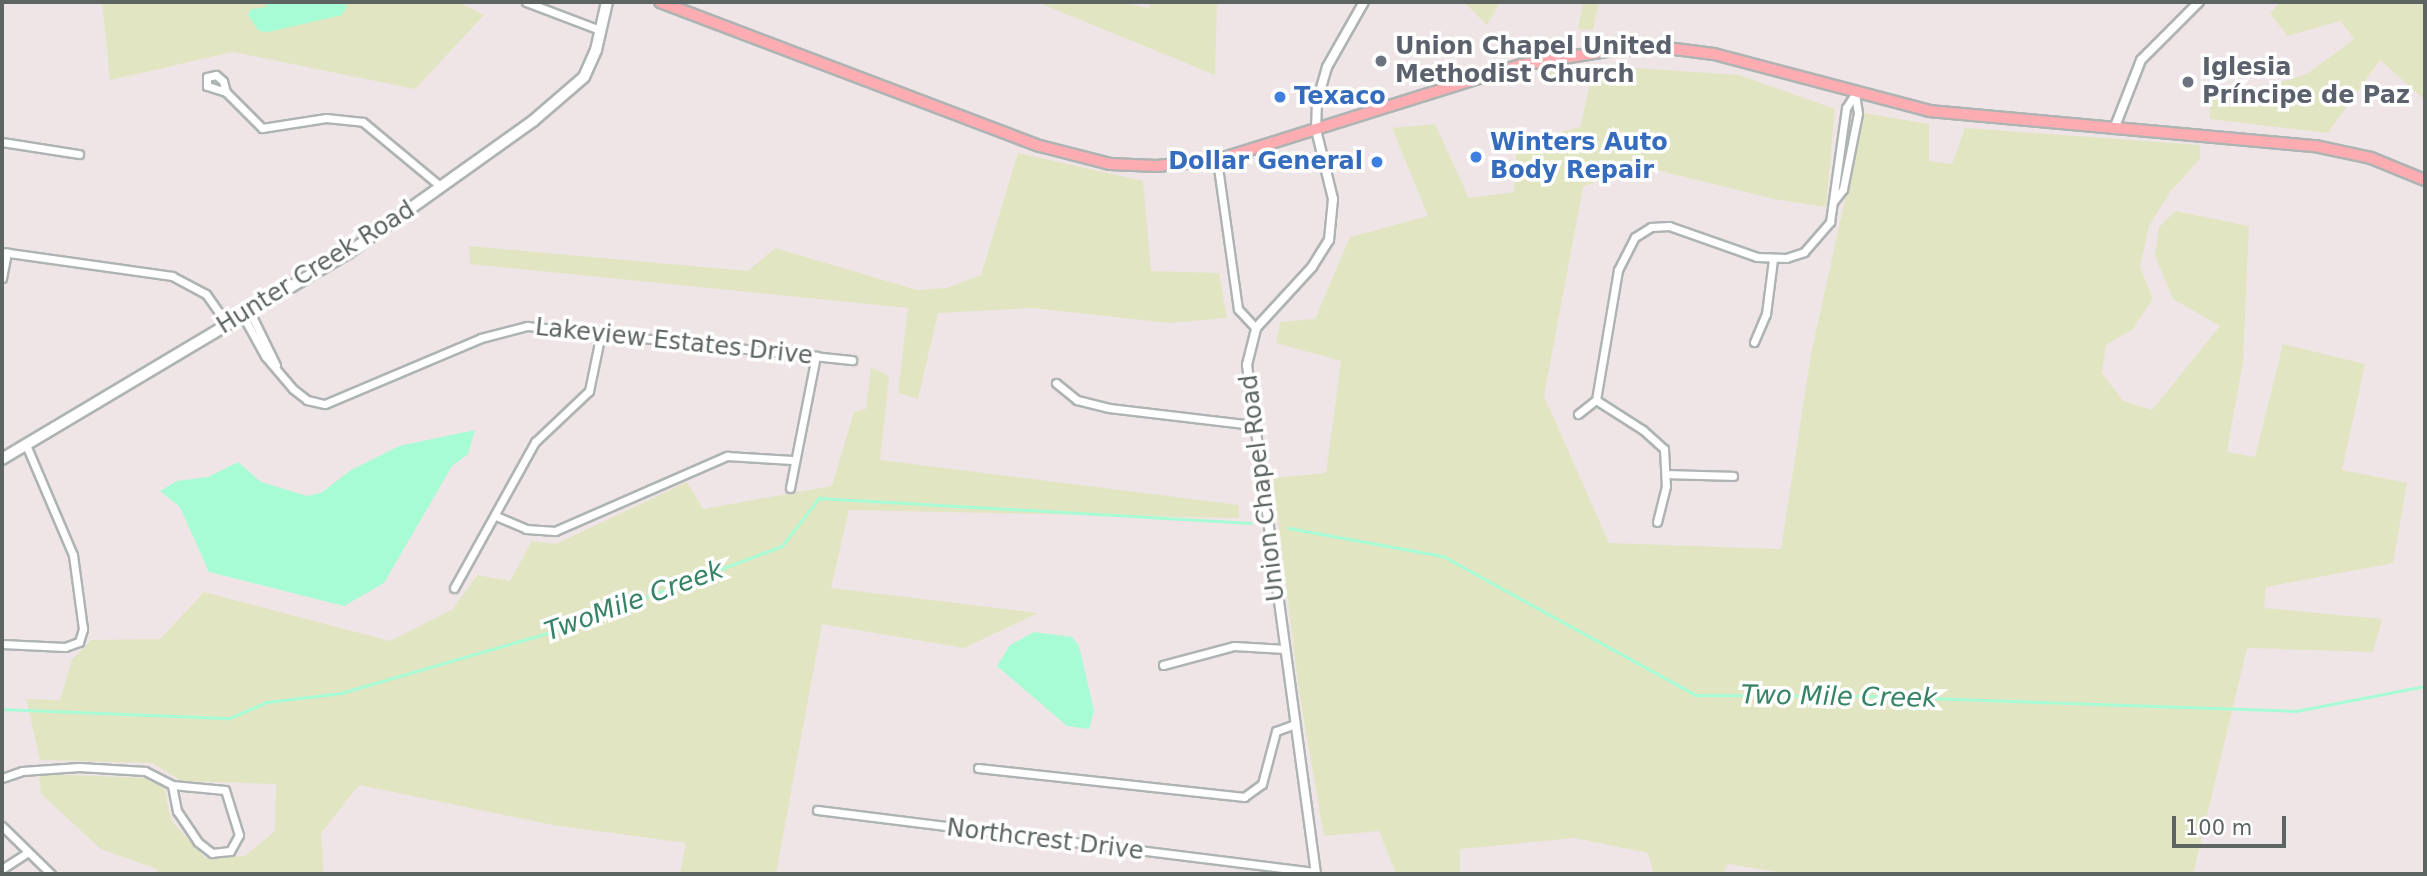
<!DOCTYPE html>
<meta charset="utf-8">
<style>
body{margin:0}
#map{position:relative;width:2427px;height:876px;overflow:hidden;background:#efe5e6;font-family:"DejaVu Sans",sans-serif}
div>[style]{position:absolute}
.green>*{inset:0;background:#e2e5c2}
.water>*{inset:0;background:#a7fcd5}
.stream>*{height:2.5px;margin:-1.25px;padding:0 1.25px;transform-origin:1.25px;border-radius:1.25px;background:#a7fcd5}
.roads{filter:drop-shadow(2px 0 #aeb4b3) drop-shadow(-2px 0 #aeb4b3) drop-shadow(0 2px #aeb4b3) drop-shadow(0 -2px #aeb4b3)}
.minor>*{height:7px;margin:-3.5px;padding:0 3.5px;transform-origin:3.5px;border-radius:3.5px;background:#fff}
.tertiary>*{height:8px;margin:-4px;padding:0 4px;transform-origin:4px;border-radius:4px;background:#fff}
.secondary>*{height:10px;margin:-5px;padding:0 5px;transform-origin:5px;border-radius:5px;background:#fff}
.primary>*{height:10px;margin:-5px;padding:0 5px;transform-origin:5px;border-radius:5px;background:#fdacb1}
.dots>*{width:19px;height:19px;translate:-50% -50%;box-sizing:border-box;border:4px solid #fff;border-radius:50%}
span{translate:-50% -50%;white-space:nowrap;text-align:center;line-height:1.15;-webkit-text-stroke:7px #fff;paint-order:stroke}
.worship-label{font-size:24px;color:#5b616d;font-weight:700}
.left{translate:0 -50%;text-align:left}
.shop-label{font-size:24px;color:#366cbe;font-weight:700}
.right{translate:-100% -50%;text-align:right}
.street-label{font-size:24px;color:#5d6562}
.water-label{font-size:26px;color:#368365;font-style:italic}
.frame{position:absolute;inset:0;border:4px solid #5d6562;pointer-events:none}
.scale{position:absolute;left:2172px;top:816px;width:114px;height:32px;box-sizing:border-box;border:4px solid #5d6562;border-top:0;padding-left:9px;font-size:21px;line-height:24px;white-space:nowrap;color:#5d6562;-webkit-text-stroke:5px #fff;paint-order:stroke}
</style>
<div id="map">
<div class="green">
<div style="clip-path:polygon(102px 2px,458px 2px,484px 15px,415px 89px,233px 52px,110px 80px)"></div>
<div style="clip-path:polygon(1037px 2px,1116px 2px,1149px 8px,1150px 2px,1217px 2px,1215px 75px)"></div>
<div style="clip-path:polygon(1464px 2px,1500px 2px,1487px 25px)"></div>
<div style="clip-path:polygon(1583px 2px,1599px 2px,1593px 30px,1578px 29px)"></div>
<div style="clip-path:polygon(2280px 2px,2425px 2px,2425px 100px,2380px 60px,2328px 133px,2210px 119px,2210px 92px,2257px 90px,2307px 74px,2354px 39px,2340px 21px,2287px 36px,2270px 13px)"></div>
<div style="clip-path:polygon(1592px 65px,1739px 75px,1835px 109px,1826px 207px,1774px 199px,1636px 165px,1583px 187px,1544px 396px,1609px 543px,1781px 549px,1811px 354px,1864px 113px,1929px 124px,1929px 161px,1952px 164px,1965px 128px,2200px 145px,2200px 159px,2170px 192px,2149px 226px,2140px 267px,2153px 299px,2132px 330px,2106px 345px,2102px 373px,2123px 401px,2152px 410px,2220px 326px,2173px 299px,2155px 256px,2159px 227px,2175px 211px,2249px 226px,2243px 361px,2227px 452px,2255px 457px,2283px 344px,2365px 364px,2342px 470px,2407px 483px,2393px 563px,2266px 587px,2264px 608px,2382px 619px,2373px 652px,2247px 648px,2193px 874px,1792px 874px,1728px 864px,1723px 874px,1654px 874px,1648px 853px,1574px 838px,1460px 849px,1460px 874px,1396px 874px,1379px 831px,1324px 836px,1299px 691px,1273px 478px,1326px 473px,1341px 361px,1276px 343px,1280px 322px,1315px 319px,1350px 237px,1428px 216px,1392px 128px,1435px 124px,1469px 198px,1514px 192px,1517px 143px,1580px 127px,1591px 80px,1549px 82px,1544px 71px)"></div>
<div style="clip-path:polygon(1018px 153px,1143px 181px,1151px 271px,1219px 273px,1227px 318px,1170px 323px,1033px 308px,938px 313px,918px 399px,898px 393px,908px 308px,470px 264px,469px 246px,748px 271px,775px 248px,917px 290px,947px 288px,981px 275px)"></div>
<div style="clip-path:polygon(871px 367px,889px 376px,880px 460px,1239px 505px,1239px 518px,849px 510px,831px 588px,1038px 613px,964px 648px,822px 624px,776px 874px,680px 874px,686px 843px,553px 825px,359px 785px,321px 833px,324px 874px,157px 874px,157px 869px,101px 849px,41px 794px,39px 778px,43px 774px,149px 778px,164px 788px,171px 820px,205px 858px,245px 856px,275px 831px,276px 784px,182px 781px,152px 763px,40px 760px,26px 699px,60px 700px,72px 660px,91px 640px,160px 639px,204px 592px,390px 641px,453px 609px,477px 575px,510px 581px,532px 541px,556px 544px,687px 482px,703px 509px,832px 486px,854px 412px,866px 409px)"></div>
</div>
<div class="water">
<div style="clip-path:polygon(266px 2px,344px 2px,347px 7px,342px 15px,268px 32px,259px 31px,248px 15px,251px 9px,267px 7px)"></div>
<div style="clip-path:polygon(475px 430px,468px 454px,452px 466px,384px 583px,344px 606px,209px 572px,180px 507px,160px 491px,177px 481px,208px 477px,238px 462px,261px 482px,307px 496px,321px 493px,351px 470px,399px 446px)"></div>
<div style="clip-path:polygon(1034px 632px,1072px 637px,1079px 646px,1094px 711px,1089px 729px,1067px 726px,997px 666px,1010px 645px)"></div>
</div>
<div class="stream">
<div style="left:1289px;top:528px;width:157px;rotate:10.3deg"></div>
<div style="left:1443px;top:556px;width:289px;rotate:28.8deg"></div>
<div style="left:1696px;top:695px;width:174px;rotate:0.3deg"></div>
<div style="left:1870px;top:696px;width:426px;rotate:2deg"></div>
<div style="left:2296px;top:711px;width:131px;rotate:-11deg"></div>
<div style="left:2px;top:709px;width:228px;rotate:2.3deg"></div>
<div style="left:230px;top:718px;width:40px;rotate:-23.4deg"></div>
<div style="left:267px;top:702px;width:75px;rotate:-6.9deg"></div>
<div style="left:341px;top:693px;width:229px;rotate:-16.2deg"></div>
<div style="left:561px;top:629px;width:236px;rotate:-20.6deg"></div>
<div style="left:782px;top:546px;width:61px;rotate:-52.4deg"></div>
<div style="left:819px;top:498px;width:432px;rotate:3.3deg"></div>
</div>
<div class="roads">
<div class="minor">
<div style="left:526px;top:2px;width:79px;rotate:20.7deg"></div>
<div style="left:216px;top:75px;width:9px;rotate:41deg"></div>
<div style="left:223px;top:81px;width:11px;rotate:75deg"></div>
<div style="left:226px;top:92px;width:20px;rotate:-162deg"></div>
<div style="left:207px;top:86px;width:9px;rotate:-90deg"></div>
<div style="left:207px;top:77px;width:9px;rotate:-13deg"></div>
<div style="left:226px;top:92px;width:51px;rotate:45deg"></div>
<div style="left:262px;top:128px;width:65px;rotate:-8.9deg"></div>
<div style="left:326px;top:118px;width:37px;rotate:6deg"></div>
<div style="left:363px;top:122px;width:100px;rotate:39.7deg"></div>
<div style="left:2px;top:142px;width:78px;rotate:8.9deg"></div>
<div style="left:1217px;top:160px;width:150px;rotate:82deg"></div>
<div style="left:1238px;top:309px;width:26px;rotate:47deg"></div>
<div style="left:1834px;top:201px;width:15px;rotate:-53deg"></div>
<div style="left:1843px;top:189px;width:77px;rotate:-78.8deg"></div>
<div style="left:1858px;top:113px;width:18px;rotate:-99deg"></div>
<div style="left:2px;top:252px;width:172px;rotate:8deg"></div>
<div style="left:172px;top:276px;width:38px;rotate:28deg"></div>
<div style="left:206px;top:294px;width:37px;rotate:55deg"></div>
<div style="left:2px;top:278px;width:26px;rotate:-79deg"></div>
<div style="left:250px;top:312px;width:59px;rotate:63.9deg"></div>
<div style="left:243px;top:316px;width:46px;rotate:61.2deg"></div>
<div style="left:265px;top:356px;width:43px;rotate:49.7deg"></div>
<div style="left:293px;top:389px;width:18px;rotate:38deg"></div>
<div style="left:307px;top:400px;width:18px;rotate:13deg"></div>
<div style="left:325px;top:404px;width:169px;rotate:-22.9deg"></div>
<div style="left:481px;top:338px;width:48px;rotate:-14.6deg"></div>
<div style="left:527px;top:326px;width:327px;rotate:6deg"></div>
<div style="left:1754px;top:342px;width:30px;rotate:-67deg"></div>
<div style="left:1766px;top:314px;width:55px;rotate:-82.7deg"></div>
<div style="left:1056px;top:383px;width:27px;rotate:39deg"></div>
<div style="left:1077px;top:400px;width:33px;rotate:14deg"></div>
<div style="left:1109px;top:408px;width:145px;rotate:6.7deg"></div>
<div style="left:1596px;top:400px;width:56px;rotate:32.6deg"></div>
<div style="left:1643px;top:430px;width:28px;rotate:42deg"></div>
<div style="left:1664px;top:449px;width:37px;rotate:87deg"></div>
<div style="left:1666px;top:486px;width:37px;rotate:104deg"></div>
<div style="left:1578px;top:414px;width:23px;rotate:-38deg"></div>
<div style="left:1596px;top:400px;width:132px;rotate:-80.4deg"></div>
<div style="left:1618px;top:270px;width:37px;rotate:-63deg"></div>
<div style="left:1635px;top:237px;width:19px;rotate:-32deg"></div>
<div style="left:1651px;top:227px;width:18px;rotate:-3deg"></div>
<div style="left:1669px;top:226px;width:93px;rotate:19.4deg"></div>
<div style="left:1757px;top:257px;width:29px;rotate:2deg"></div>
<div style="left:1786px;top:258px;width:19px;rotate:-18deg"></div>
<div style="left:1804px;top:252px;width:40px;rotate:-49deg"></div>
<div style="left:1830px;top:222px;width:115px;rotate:-82deg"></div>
<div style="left:1846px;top:108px;width:17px;rotate:-57deg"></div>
<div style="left:1667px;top:474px;width:66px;rotate:1.7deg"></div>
<div style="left:790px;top:488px;width:135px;rotate:-78.9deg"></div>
<div style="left:496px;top:516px;width:33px;rotate:23deg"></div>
<div style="left:526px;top:529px;width:29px;rotate:4deg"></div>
<div style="left:555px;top:531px;width:188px;rotate:-23.6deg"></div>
<div style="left:727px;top:456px;width:65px;rotate:3.5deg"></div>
<div style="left:454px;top:588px;width:167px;rotate:-61deg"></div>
<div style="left:535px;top:442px;width:74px;rotate:-43.4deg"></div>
<div style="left:589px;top:391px;width:59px;rotate:-78.3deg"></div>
<div style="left:2px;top:644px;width:63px;rotate:2.7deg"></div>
<div style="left:65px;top:647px;width:15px;rotate:-20deg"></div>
<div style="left:79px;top:642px;width:14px;rotate:-73deg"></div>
<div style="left:83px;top:629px;width:75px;rotate:-97.7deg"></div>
<div style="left:73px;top:555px;width:120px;rotate:-113.1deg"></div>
<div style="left:1163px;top:665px;width:73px;rotate:-15deg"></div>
<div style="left:1234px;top:646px;width:51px;rotate:3.4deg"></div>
<div style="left:978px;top:768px;width:268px;rotate:6.2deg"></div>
<div style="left:1244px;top:797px;width:22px;rotate:-36deg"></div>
<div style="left:1262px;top:784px;width:55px;rotate:-75.2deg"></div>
<div style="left:1276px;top:731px;width:20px;rotate:-20deg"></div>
<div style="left:2px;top:778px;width:21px;rotate:-19deg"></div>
<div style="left:22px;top:771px;width:57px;rotate:-4deg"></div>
<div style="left:79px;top:767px;width:66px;rotate:3.5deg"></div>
<div style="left:145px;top:771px;width:30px;rotate:27deg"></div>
<div style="left:172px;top:785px;width:53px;rotate:5.4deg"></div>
<div style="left:225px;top:790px;width:47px;rotate:72.7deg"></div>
<div style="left:239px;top:835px;width:18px;rotate:119deg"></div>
<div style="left:230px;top:851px;width:18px;rotate:174deg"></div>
<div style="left:212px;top:853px;width:18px;rotate:-142deg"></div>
<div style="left:198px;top:842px;width:37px;rotate:-124deg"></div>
<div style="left:177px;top:811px;width:26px;rotate:-101deg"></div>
<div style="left:817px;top:810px;width:502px;rotate:7.1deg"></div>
<div style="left:2px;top:826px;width:69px;rotate:44.4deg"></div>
<div style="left:2px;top:869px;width:31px;rotate:-33deg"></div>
</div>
<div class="tertiary">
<div style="left:2114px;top:129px;width:74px;rotate:-68.6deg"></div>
<div style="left:2141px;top:60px;width:82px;rotate:-45deg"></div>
<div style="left:1316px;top:874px;width:514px;rotate:-97.72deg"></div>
<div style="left:1247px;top:365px;width:38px;rotate:-76deg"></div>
<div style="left:1256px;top:328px;width:83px;rotate:-47.4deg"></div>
<div style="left:1312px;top:267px;width:32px;rotate:-58deg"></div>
<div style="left:1329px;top:240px;width:41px;rotate:-84.4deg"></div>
<div style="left:1333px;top:199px;width:71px;rotate:-103.8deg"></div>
<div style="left:1316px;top:130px;width:28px;rotate:-88deg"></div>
<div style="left:1317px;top:102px;width:36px;rotate:-74deg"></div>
<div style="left:1327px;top:67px;width:75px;rotate:-60.4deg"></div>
</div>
<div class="secondary">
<div style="left:2px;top:459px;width:403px;rotate:-30.8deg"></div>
<div style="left:348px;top:253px;width:227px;rotate:-35.5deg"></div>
<div style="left:533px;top:121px;width:67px;rotate:-40.8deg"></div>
<div style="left:584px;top:77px;width:30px;rotate:-66deg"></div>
<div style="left:596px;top:50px;width:49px;rotate:-77.1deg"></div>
</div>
<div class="primary">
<div style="left:660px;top:2px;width:406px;rotate:20.8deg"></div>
<div style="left:1040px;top:146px;width:72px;rotate:14.4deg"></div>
<div style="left:1110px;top:164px;width:47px;rotate:2.4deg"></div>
<div style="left:1157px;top:166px;width:60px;rotate:-5.7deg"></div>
<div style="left:1217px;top:160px;width:318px;rotate:-17.4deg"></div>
<div style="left:1520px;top:65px;width:94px;rotate:-9.2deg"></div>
<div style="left:1613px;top:50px;width:54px;rotate:-2.1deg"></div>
<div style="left:1667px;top:48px;width:47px;rotate:7.3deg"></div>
<div style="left:1714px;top:54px;width:222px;rotate:14.8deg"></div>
<div style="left:1929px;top:111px;width:388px;rotate:5.2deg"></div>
<div style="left:2315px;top:146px;width:57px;rotate:12.1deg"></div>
<div style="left:2371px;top:158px;width:58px;rotate:22.2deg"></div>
</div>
</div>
<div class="dots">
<div style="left:1381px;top:61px;background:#6b7280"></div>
<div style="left:2188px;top:82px;background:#6b7280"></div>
<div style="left:1280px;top:97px;background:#3f7fe0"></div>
<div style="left:1476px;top:157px;background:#3f7fe0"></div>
<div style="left:1377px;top:162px;background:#3f7fe0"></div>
</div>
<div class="worship-label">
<span class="left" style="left:1395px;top:61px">Union Chapel United<br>Methodist Church</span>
<span class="left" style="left:2202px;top:82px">Iglesia<br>Príncipe de Paz</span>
</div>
<div class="shop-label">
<span class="left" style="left:1294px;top:97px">Texaco</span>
<span class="left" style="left:1490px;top:157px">Winters Auto<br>Body Repair</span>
<span class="right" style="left:1363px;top:162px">Dollar General</span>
</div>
<div class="street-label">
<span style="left:316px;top:268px;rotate:-32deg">Hunter Creek Road</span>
<span style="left:674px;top:342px;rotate:6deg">Lakeview Estates Drive</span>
<span style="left:1263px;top:488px;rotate:-97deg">Union Chapel Road</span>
<span style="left:1045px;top:840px;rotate:7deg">Northcrest Drive</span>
</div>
<div class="water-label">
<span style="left:634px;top:601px;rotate:-20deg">TwoMile Creek</span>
<span style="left:1839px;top:697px;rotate:1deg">Two Mile Creek</span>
</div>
<div class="frame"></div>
<div class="scale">100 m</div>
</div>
